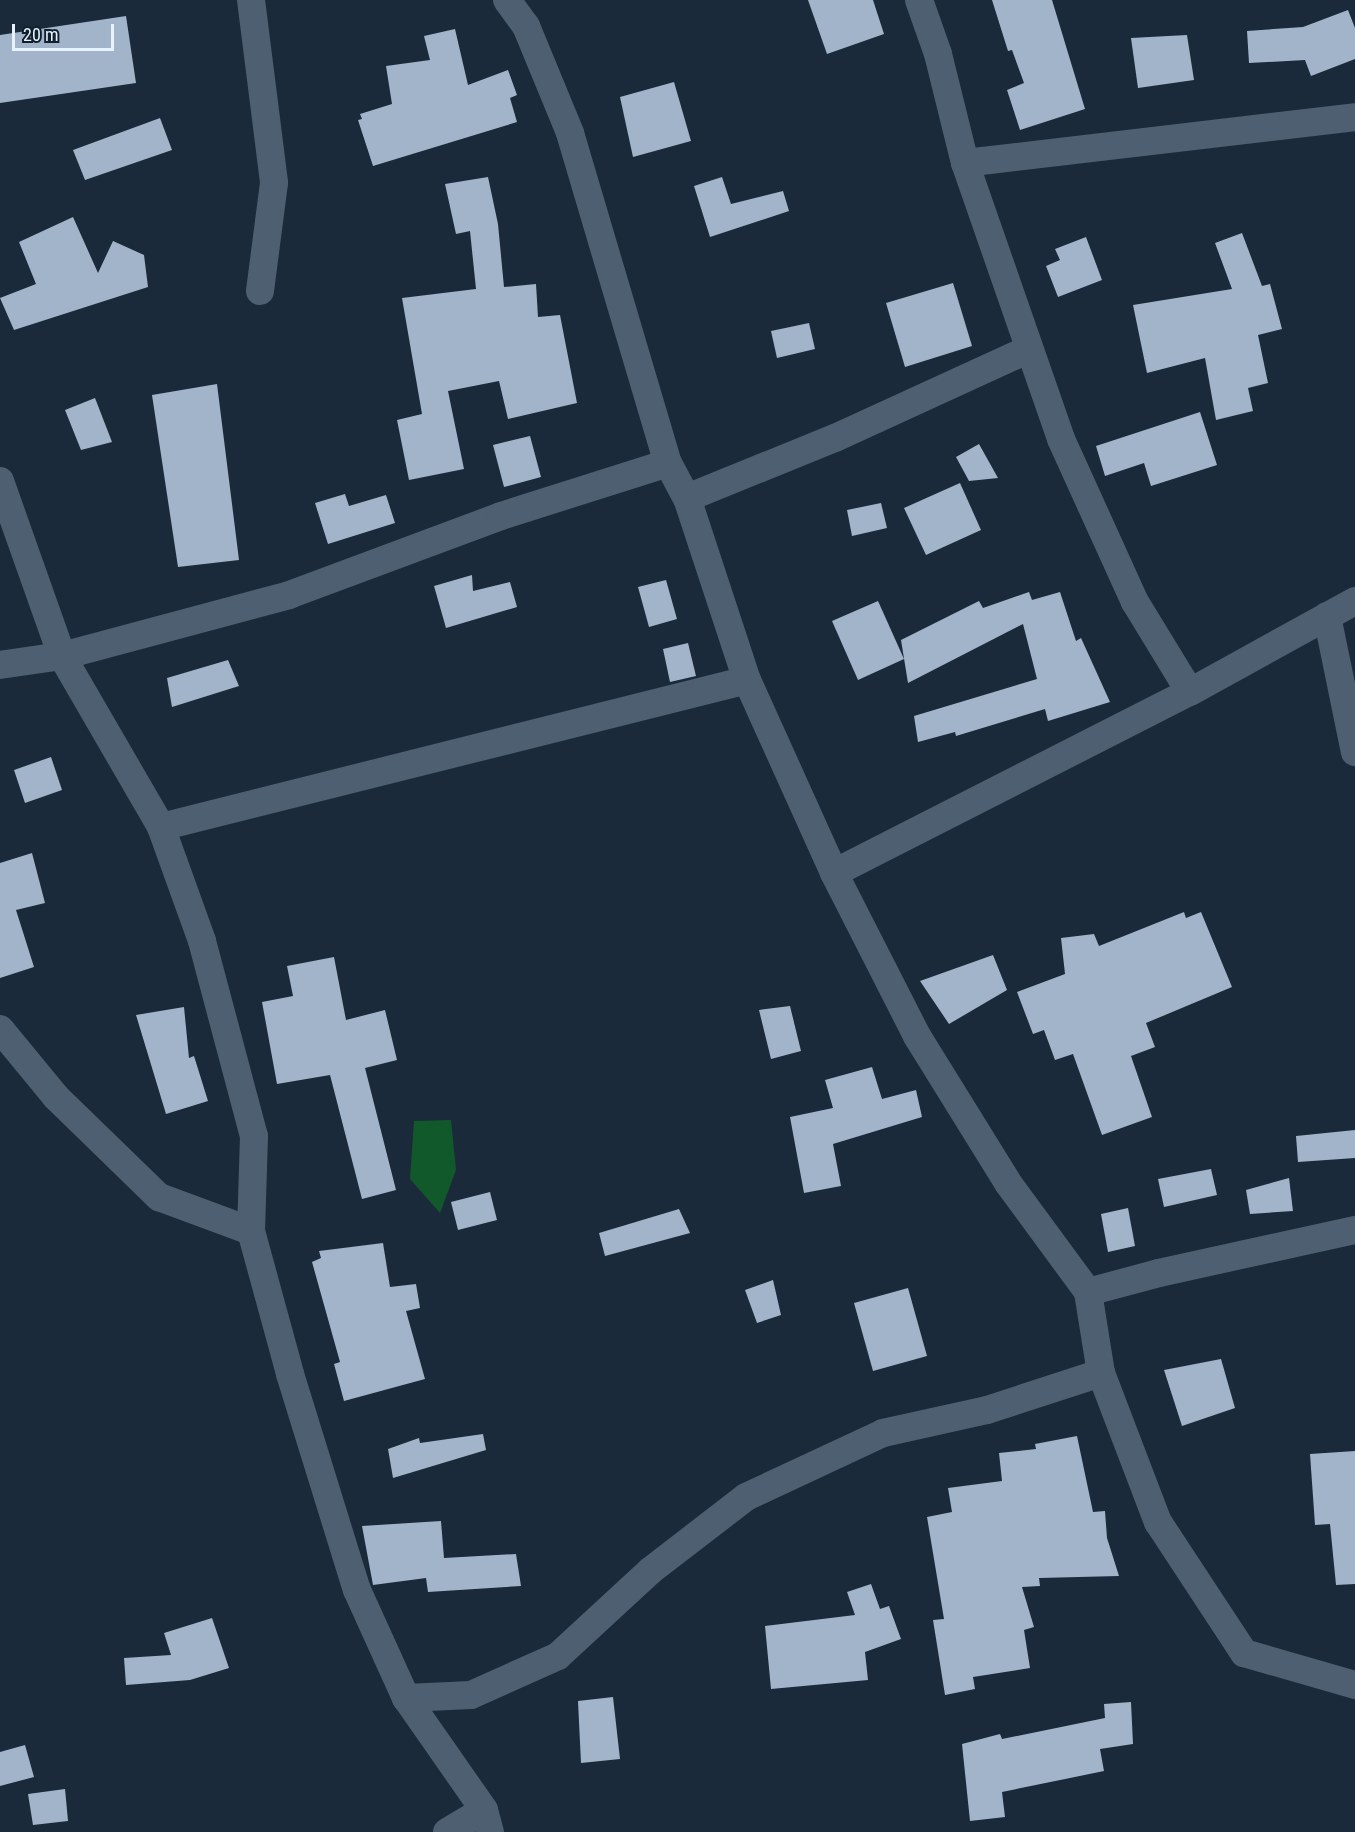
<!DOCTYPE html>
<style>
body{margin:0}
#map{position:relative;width:1355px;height:1832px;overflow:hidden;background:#1b2a3a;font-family:"Roboto Condensed",sans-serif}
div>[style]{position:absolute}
.green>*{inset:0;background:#11592b}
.building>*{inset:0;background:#a2b4c9}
.street>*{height:28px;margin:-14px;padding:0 14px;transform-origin:14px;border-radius:14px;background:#4e5f71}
span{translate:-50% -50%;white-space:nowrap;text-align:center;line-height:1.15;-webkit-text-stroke:6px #11202f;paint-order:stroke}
.scale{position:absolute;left:12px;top:24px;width:102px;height:27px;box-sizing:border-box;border:3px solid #e8f2fd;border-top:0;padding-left:8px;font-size:18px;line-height:21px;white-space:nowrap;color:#e8f2fd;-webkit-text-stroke:4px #11202f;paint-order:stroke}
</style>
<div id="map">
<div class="green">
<div style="clip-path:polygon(451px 1120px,456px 1170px,440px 1213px,410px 1179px,414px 1121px)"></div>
</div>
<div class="building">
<div style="clip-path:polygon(808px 0,873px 0,884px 34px,827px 54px)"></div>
<div style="clip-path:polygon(992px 0,1052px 0,1085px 109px,1020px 130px,1007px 90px,1024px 83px,1012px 50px,1008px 51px)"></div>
<div style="clip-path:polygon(1348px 10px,1355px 28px,1355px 59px,1311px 76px,1305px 60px,1249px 63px,1247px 31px,1303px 27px)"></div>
<div style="clip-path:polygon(126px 16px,136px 83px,0 103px,0 35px)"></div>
<div style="clip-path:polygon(455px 29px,468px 85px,508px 70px,517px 95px,510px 98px,517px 122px,373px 166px,358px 120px,362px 119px,360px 114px,392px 104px,386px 66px,430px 60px,424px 36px)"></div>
<div style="clip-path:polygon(1187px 35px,1194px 80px,1138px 88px,1131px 38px)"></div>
<div style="clip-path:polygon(674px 82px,691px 141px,633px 157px,620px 97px)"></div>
<div style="clip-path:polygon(160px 118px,172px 150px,85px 180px,73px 150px)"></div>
<div style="clip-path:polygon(488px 177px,498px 224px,504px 287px,536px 284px,538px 317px,560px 315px,577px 403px,508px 419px,499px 381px,448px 391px,464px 469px,409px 480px,397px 420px,422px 414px,402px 298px,476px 289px,470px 231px,456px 234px,445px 184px)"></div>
<div style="clip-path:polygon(722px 177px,731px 204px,783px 191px,789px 211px,710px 237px,694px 186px)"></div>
<div style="clip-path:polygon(73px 217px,98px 273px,113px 241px,144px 255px,148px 287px,14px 330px,0 298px,36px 284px,19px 242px)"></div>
<div style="clip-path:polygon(1242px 233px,1262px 286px,1270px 284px,1282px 329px,1258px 335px,1268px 383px,1248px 388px,1253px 411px,1216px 420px,1205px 358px,1147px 373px,1133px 305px,1232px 289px,1215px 243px)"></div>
<div style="clip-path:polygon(1086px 237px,1102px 280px,1058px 297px,1046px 266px,1060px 260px,1055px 249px)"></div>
<div style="clip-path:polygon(953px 283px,972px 346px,905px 367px,886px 303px)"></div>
<div style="clip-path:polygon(809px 323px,815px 349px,777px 358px,771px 331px)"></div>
<div style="clip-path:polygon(217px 384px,239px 560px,178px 567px,152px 395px)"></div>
<div style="clip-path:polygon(95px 398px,112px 442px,81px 450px,65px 410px)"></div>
<div style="clip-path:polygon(1200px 412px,1217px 465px,1151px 486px,1144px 463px,1105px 476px,1096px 446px)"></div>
<div style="clip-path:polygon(530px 436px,541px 477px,504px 487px,493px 445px)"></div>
<div style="clip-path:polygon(979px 444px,998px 478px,969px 481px,956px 457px)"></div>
<div style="clip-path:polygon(960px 483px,981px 530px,926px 555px,904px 508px)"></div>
<div style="clip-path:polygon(345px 494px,349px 506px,386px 495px,395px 523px,328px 544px,315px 503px)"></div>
<div style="clip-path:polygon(881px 503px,887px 528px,852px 536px,847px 510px)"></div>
<div style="clip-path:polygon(472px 575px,473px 591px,510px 582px,517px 607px,446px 628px,434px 586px)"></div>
<div style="clip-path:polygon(666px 580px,677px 619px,649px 627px,638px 587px)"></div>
<div style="clip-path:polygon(1029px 592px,1032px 600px,1060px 592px,1076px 641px,1081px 638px,1110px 702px,1048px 721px,1045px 709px,956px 736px,955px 732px,918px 742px,914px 716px,1037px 679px,1023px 624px,908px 683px,901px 640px,979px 601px,983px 608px)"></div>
<div style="clip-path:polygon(878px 601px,904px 659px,858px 680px,832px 621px)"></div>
<div style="clip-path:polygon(688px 643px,696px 676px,670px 682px,663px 649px)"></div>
<div style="clip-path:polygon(228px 660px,239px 686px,172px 707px,167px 678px)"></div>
<div style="clip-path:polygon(51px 757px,62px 790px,25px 803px,14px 770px)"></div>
<div style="clip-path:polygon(32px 853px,45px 903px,16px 910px,34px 967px,0 978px,0 863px)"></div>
<div style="clip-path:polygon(1184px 912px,1186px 918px,1201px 912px,1232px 987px,1146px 1023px,1155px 1047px,1131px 1056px,1152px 1117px,1102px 1135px,1073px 1054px,1055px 1060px,1044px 1030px,1033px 1034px,1017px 992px,1065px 974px,1061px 938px,1094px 934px,1099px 946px)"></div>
<div style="clip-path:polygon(993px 955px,1007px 990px,949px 1024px,920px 981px)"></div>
<div style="clip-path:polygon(334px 957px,346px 1020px,385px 1010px,397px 1060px,365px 1068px,396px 1190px,362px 1199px,330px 1075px,277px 1084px,262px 1002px,293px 996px,287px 966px)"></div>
<div style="clip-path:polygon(790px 1006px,801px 1051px,771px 1059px,759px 1010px)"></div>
<div style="clip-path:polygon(184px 1007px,189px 1058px,194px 1056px,208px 1101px,166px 1114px,136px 1015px)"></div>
<div style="clip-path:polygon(872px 1067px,882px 1099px,916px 1090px,922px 1117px,833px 1144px,841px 1186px,804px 1193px,790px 1117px,833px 1108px,825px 1080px)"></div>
<div style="clip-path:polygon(1355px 1130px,1355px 1158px,1298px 1162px,1296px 1136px)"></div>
<div style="clip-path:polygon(1211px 1169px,1217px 1195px,1164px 1207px,1158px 1179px)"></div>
<div style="clip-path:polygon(1289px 1178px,1293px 1211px,1250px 1214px,1246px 1190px)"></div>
<div style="clip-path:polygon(490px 1192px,497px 1220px,458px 1230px,451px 1202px)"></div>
<div style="clip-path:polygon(1128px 1208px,1135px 1246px,1108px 1252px,1101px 1214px)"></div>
<div style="clip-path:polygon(679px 1209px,690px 1233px,605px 1256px,599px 1233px)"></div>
<div style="clip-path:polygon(383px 1243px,390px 1287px,416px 1284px,420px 1308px,406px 1311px,425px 1379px,344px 1401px,334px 1364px,340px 1362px,312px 1262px,321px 1258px,319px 1251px)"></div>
<div style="clip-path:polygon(773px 1280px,781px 1315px,757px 1323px,745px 1290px)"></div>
<div style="clip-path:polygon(908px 1288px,927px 1356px,873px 1371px,854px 1303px)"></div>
<div style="clip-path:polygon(1221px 1359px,1235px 1408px,1182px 1426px,1164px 1370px)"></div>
<div style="clip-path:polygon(483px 1434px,486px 1450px,393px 1478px,388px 1449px,419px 1438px,420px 1443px)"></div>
<div style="clip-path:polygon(1077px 1436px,1093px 1512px,1105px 1511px,1107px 1538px,1119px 1576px,1039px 1578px,1040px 1586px,1022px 1587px,1034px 1627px,1024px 1630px,1030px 1668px,973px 1677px,975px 1689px,945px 1695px,933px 1620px,944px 1619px,927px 1517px,952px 1512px,948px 1488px,1002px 1481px,999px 1453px,1036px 1449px,1035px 1444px)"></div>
<div style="clip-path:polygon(1355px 1451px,1355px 1584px,1336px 1585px,1330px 1524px,1315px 1525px,1310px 1454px)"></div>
<div style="clip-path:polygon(441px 1521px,444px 1558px,516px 1554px,521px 1586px,428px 1592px,426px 1578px,373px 1585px,362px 1526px)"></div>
<div style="clip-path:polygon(871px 1584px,880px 1609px,889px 1606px,901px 1639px,865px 1652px,868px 1680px,771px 1689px,765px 1626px,855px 1615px,847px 1592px)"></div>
<div style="clip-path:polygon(212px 1618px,229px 1668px,190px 1680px,126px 1685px,124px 1658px,171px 1655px,164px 1633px)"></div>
<div style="clip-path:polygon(613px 1697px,620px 1759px,581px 1763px,578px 1701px)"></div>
<div style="clip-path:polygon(1131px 1702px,1133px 1744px,1100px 1749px,1104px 1771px,1002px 1792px,1005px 1817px,970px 1821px,962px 1744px,1000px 1734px,1002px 1739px,1105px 1718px,1104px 1704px)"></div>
<div style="clip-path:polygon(25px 1745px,34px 1777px,0 1786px,0 1752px)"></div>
<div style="clip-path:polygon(65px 1789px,68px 1821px,33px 1825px,28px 1794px)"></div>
</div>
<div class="street">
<div style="left:251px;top:0;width:184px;rotate:82.8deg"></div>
<div style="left:274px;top:183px;width:109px;rotate:97.4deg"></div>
<div style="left:507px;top:0;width:32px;rotate:54deg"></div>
<div style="left:526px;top:26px;width:116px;rotate:67.6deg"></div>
<div style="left:570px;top:133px;width:344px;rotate:73.5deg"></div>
<div style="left:668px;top:463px;width:40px;rotate:62deg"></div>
<div style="left:687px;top:498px;width:192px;rotate:71.8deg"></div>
<div style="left:747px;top:680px;width:212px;rotate:65.7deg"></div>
<div style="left:834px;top:873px;width:183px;rotate:63deg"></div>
<div style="left:917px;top:1036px;width:173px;rotate:58.2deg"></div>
<div style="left:1008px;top:1183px;width:135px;rotate:53.7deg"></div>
<div style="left:1088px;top:1292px;width:82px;rotate:80.9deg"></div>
<div style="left:1101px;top:1373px;width:160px;rotate:69.1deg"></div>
<div style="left:1158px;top:1522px;width:157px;rotate:56.7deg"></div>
<div style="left:1244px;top:1653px;width:116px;rotate:16.1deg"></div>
<div style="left:919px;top:0;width:57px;rotate:70.6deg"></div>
<div style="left:938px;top:54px;width:112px;rotate:76.1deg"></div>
<div style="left:965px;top:163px;width:292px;rotate:70.8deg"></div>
<div style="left:1061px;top:439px;width:179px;rotate:65.6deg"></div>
<div style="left:1135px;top:602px;width:105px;rotate:58.6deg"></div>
<div style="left:965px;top:163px;width:393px;rotate:-6.7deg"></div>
<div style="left:0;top:481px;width:186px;rotate:70.5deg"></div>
<div style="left:62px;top:656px;width:198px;rotate:59.9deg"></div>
<div style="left:161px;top:827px;width:121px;rotate:70.2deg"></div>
<div style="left:202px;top:941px;width:202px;rotate:75.1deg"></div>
<div style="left:254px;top:1136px;width:95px;rotate:91.8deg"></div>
<div style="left:251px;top:1231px;width:148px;rotate:74.7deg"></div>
<div style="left:290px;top:1374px;width:226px;rotate:72.8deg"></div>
<div style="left:357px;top:1590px;width:119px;rotate:65.6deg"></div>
<div style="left:406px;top:1698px;width:136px;rotate:55.1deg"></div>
<div style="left:484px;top:1810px;width:23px;rotate:75deg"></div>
<div style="left:687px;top:498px;width:160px;rotate:-22.1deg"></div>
<div style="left:835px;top:438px;width:211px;rotate:-24.6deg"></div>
<div style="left:1327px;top:616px;width:139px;rotate:78.4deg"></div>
<div style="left:0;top:665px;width:63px;rotate:-8.3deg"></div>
<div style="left:62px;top:656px;width:235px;rotate:-15deg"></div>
<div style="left:289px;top:595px;width:226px;rotate:-20.4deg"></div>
<div style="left:501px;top:516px;width:175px;rotate:-17.6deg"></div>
<div style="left:161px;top:827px;width:604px;rotate:-14.08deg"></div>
<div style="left:834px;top:873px;width:399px;rotate:-27deg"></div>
<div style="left:1190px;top:692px;width:188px;rotate:-28.9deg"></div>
<div style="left:0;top:1029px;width:88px;rotate:50.5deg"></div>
<div style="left:56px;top:1097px;width:144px;rotate:44.2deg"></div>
<div style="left:159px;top:1197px;width:98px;rotate:20.3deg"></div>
<div style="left:1088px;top:1292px;width:73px;rotate:-15deg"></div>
<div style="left:1159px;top:1273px;width:201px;rotate:-12.4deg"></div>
<div style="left:406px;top:1698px;width:65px;rotate:-2.6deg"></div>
<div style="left:471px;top:1695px;width:95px;rotate:-24.1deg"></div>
<div style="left:558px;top:1656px;width:125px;rotate:-42.7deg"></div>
<div style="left:650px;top:1571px;width:121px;rotate:-37.6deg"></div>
<div style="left:746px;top:1497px;width:151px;rotate:-25deg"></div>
<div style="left:883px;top:1433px;width:107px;rotate:-12.5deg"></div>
<div style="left:987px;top:1410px;width:120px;rotate:-18deg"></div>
<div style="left:447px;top:1832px;width:43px;rotate:-30.7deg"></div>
</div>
<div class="scale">20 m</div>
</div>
